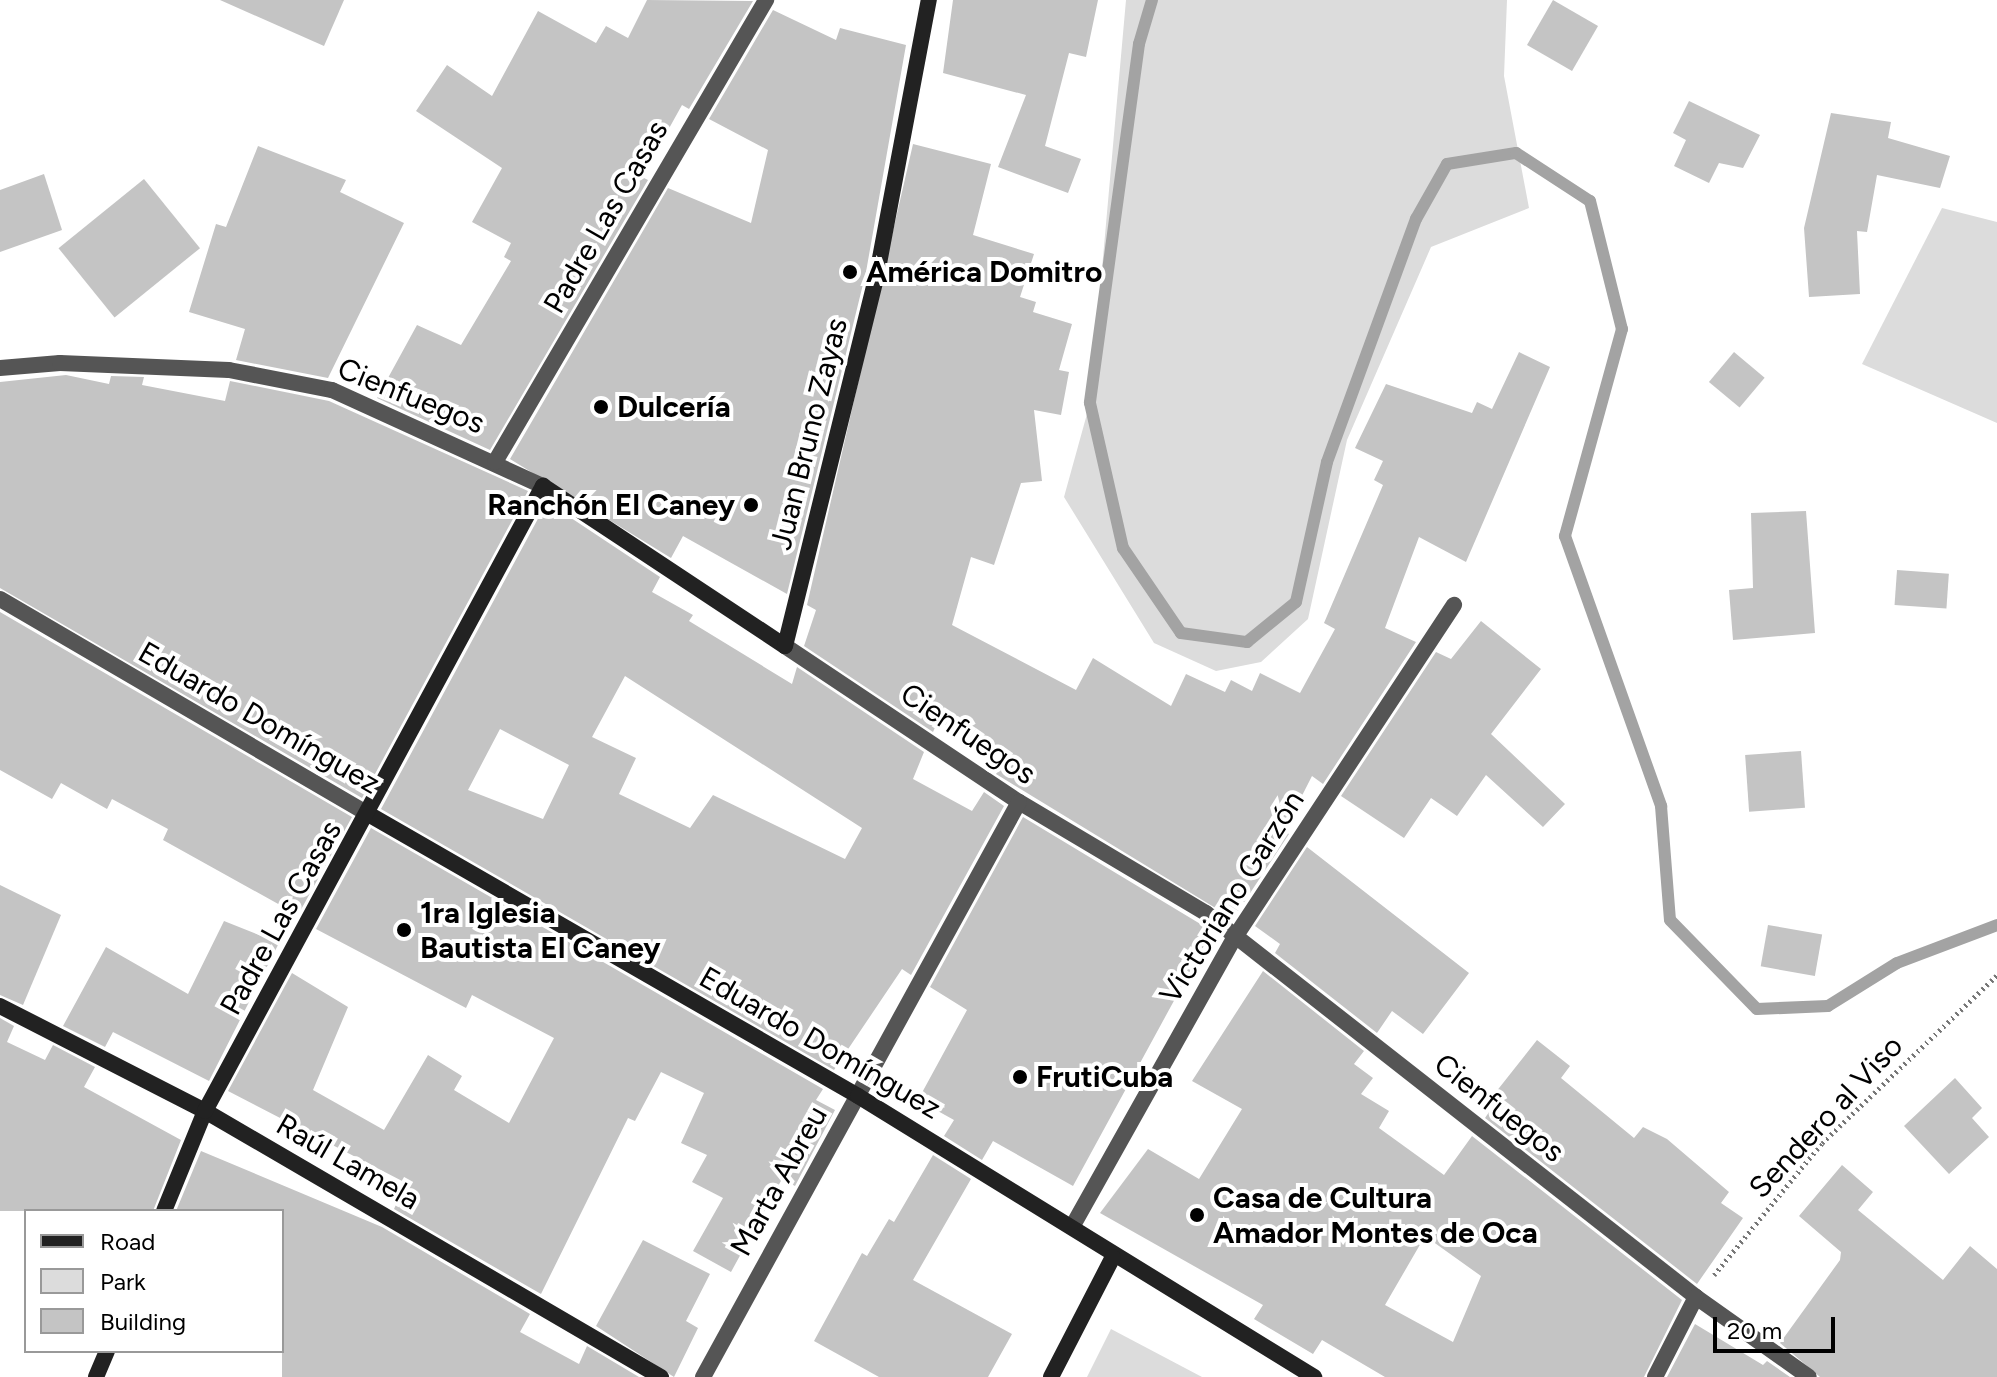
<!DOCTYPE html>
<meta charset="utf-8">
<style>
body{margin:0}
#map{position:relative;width:1997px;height:1377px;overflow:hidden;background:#fff;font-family:Figtree,sans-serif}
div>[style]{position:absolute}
.green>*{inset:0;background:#dcdcdc}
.stream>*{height:12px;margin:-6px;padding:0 6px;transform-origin:6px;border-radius:6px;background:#a3a3a3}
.building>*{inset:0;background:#c4c4c4;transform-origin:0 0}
.path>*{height:5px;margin-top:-2.5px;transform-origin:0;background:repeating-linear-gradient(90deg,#777 0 2px,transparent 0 6px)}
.street>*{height:16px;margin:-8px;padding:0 8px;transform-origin:8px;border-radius:8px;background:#555}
.secondary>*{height:16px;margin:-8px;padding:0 8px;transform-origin:8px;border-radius:8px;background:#222}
.dots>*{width:22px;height:22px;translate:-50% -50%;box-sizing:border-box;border:4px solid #fff;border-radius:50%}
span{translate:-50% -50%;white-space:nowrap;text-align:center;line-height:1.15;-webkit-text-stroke:8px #fff;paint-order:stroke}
.street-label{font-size:30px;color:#000}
.poi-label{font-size:30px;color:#000;font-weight:700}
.left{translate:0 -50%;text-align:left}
.right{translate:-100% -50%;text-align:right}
.legend{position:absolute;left:24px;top:1209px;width:260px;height:144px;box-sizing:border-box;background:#fff;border:2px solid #999;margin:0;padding:10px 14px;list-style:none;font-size:24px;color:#000}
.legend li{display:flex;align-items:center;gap:16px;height:40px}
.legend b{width:40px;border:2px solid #999}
.scale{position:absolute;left:1713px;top:1317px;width:122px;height:36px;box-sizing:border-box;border:4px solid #000;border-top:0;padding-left:10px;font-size:24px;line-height:28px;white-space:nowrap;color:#000;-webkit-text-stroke:6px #fff;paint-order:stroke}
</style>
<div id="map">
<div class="green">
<i style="clip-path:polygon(1126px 0,1507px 0,1504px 76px,1529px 208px,1431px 247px,1347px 440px,1308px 619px,1261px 662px,1216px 671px,1154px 643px,1064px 497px,1090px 403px)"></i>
<i style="clip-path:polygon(1942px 208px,1997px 222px,1997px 423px,1862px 364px)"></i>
<i style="clip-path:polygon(1111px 1329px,1202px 1377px,1087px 1377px)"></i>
</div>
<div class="stream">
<i style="left:1152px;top:0;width:46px;rotate:106.5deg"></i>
<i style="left:1139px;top:44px;width:362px;rotate:97.8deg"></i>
<i style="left:1090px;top:403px;width:149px;rotate:77.2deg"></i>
<i style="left:1123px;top:548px;width:103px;rotate:55.7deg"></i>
<i style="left:1181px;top:633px;width:67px;rotate:7.8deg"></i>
<i style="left:1247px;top:642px;width:63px;rotate:-39.2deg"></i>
<i style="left:1296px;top:602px;width:143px;rotate:-77.5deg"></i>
<i style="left:1327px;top:462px;width:259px;rotate:-69.9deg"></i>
<i style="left:1416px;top:219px;width:63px;rotate:-60.6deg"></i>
<i style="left:1447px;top:164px;width:70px;rotate:-9.1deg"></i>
<i style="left:1516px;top:153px;width:88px;rotate:33deg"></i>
<i style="left:1590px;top:201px;width:132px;rotate:76deg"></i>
<i style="left:1622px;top:329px;width:215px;rotate:105.4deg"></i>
<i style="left:1565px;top:536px;width:287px;rotate:70.4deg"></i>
<i style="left:1661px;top:806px;width:114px;rotate:85.5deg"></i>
<i style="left:1670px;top:920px;width:124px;rotate:45.7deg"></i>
<i style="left:1757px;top:1009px;width:71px;rotate:-2.4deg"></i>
<i style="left:1828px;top:1006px;width:81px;rotate:-31.9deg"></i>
<i style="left:1897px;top:963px;width:107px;rotate:-20.8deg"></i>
</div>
<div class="building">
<i style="clip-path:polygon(220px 0,344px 0,324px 46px)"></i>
<i style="clip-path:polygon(647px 0,753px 1px,689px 109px,682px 105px,642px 177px,648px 180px,490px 450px,377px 398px,417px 325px,461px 345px,511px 261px,504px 257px,511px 243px,472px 222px,502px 168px,416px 111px,447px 65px,492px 96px,538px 11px,596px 43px,606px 26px,628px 38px)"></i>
<i style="clip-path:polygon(953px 0,1098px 0,1086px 57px,1069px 53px,1045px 146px,1081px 159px,1068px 193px,998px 167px,1026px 95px,943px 73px)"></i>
<i style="left:1553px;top:0;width:52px;height:52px;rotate:30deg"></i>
<i style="clip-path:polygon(773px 10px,836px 40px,840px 28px,906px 45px,866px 272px,787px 594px,683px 536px,671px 558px,510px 459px,668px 188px,751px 223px,768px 150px,709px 119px)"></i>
<i style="clip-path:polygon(1689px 101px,1760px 135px,1743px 168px,1719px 163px,1709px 183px,1674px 166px,1686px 140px,1673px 133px)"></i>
<i style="clip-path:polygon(1831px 113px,1891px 122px,1888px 138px,1950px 156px,1940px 188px,1877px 175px,1867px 232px,1857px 231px,1860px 294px,1809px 297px,1804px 228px)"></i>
<i style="clip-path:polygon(913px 144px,991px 164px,973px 235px,1034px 254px,1020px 297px,1036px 302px,1033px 312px,1072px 324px,1059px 370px,1069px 372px,1061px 415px,1034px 410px,1042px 481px,1021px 483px,994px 565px,971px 557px,952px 625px,1076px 690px,1093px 658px,1171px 706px,1186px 674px,1225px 692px,1231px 680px,1252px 691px,1260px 673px,1300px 693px,1335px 629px,1324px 623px,1383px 485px,1374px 480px,1383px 461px,1355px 448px,1386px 384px,1472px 413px,1477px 402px,1492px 409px,1519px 352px,1550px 367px,1466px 562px,1419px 537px,1385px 628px,1416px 642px,1323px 784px,1312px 776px,1284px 831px,1289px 834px,1237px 913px,1226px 905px,1222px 912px,996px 774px,1007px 758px,938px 721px,933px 732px,804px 646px,816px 610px,807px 605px)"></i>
<i style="clip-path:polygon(258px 146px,346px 180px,340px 192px,404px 223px,328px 378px,236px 360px,245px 329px,189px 312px,216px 224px,226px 227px)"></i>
<i style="clip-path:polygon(44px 174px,62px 230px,0 252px,0 190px)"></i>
<i style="left:144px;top:179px;width:89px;height:110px;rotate:51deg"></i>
<i style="left:1734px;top:352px;width:40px;height:39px;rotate:40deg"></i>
<i style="clip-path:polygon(66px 375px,109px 384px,111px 376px,144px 377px,142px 385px,225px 401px,230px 381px,329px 401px,528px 491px,362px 798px,0 588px,0 382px)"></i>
<i style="clip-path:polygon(evenodd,547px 502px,660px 577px,652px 592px,693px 615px,689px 621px,792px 684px,797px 667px,924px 752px,913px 779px,972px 811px,984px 792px,1004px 806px,911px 975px,902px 969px,834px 1070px,381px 809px,547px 502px,625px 676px,862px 828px,845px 859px,713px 795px,690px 828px,619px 794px,636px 758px,592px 737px,625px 676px,547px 502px,500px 729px,569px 765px,543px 819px,468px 790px,500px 729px)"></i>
<i style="clip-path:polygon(1806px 511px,1815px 633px,1733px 640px,1729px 590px,1753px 588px,1751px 513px)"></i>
<i style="left:1897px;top:570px;width:52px;height:35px;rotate:4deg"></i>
<i style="clip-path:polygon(0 612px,352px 817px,298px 915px,163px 840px,168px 829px,112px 799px,107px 809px,61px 783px,52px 799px,0 770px)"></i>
<i style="clip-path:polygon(1481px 621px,1541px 669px,1491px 734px,1565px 804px,1543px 827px,1486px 775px,1457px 816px,1431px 798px,1404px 838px,1341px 796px,1436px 652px,1451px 659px)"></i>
<i style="left:1801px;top:751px;width:57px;height:56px;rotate:86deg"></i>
<i style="clip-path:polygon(1023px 817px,1212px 931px,1073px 1186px,993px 1141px,982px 1160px,944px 1136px,954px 1120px,918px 1100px,967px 1010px,930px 987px)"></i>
<i style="clip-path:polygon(371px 828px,823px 1089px,816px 1100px,835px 1110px,795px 1186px,782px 1179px,731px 1272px,693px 1251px,723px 1198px,692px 1182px,707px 1155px,681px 1143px,704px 1093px,661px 1072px,635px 1121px,628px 1118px,541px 1294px,394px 1209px,406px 1183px,228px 1091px,292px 973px,348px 1007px,313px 1090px,384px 1130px,428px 1055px,462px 1076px,454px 1090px,509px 1123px,554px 1038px,472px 995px,466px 1008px,316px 929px)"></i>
<i style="clip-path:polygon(1307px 847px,1469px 973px,1423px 1034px,1392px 1011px,1377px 1033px,1275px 953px,1280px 944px,1255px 926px)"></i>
<i style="clip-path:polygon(0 885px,61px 915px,23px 1005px,0 995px)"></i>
<i style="clip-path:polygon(224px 921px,279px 943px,209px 1081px,113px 1032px,105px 1047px,63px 1026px,106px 947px,188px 994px)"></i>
<i style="left:1768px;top:925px;width:55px;height:42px;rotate:10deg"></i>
<i style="clip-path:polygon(evenodd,1263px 971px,1364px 1051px,1354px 1064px,1373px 1078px,1361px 1094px,1389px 1111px,1379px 1128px,1444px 1175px,1472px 1136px,1682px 1300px,1644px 1377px,1385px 1377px,1322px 1340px,1313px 1354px,1254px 1319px,1263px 1305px,1100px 1213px,1148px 1149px,1199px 1179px,1242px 1109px,1192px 1081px,1263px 971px,1425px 1236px,1481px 1276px,1453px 1342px,1385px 1305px,1425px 1236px)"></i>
<i style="clip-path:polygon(0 1018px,14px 1026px,7px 1042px,45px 1060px,53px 1045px,95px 1067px,84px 1087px,181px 1140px,153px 1211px,0 1211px)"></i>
<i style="clip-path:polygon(1537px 1040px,1570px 1066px,1561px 1078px,1634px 1138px,1643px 1127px,1667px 1139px,1729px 1192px,1721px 1203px,1743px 1218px,1697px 1284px,1485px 1118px,1493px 1106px,1488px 1102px)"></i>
<i style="clip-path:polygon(1955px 1078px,1982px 1108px,1972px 1118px,1989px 1137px,1949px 1174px,1904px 1126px)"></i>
<i style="clip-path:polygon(201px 1151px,382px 1227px,530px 1314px,520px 1332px,579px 1364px,587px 1346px,639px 1377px,282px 1377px,282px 1211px,176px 1211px)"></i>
<i style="clip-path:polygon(933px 1155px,971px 1179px,913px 1280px,1012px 1334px,988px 1377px,879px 1377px,814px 1341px,862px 1253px,867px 1256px,889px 1219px,894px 1222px)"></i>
<i style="clip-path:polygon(1842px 1165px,1873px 1192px,1858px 1210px,1943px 1280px,1970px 1246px,1997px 1269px,1997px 1377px,1820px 1377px,1780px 1343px,1840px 1260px,1841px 1252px,1799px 1216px)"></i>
<i style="clip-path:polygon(643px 1240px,710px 1274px,686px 1321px,698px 1328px,674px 1377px,596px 1326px)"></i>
<i style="clip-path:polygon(1695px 1324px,1763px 1365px,1767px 1361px,1790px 1377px,1667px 1377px)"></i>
</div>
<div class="path">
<i style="left:1714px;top:1275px;width:171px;rotate:-50.7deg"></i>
<i style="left:1822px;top:1143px;width:243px;rotate:-43.8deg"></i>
</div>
<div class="street">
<i style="left:0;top:368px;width:60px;rotate:-4.8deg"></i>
<i style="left:60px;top:363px;width:169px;rotate:2.4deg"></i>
<i style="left:229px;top:370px;width:105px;rotate:11deg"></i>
<i style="left:332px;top:390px;width:232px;rotate:24.5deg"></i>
<i style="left:495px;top:462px;width:536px;rotate:-59.6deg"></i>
<i style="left:0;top:599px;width:428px;rotate:30.3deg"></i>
<i style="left:785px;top:646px;width:281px;rotate:33.7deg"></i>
<i style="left:1019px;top:802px;width:217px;rotate:30.7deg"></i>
<i style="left:1206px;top:913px;width:623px;rotate:38.08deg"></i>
<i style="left:1696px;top:1297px;width:138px;rotate:35.3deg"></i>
<i style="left:1072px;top:1227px;width:333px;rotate:-60.7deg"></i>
<i style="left:1235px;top:937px;width:398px;rotate:-56.6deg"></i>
<i style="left:703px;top:1377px;width:656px;rotate:-61.21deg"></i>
<i style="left:1655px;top:1377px;width:90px;rotate:-62.9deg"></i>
</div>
<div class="secondary">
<i style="left:370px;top:815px;width:563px;rotate:29.93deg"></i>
<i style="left:858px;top:1096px;width:536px;rotate:31.64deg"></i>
<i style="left:0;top:1006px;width:230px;rotate:27.1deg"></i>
<i style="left:205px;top:1111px;width:528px;rotate:30.26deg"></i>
<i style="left:164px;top:1211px;width:108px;rotate:-67.7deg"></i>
<i style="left:205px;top:1111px;width:711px;rotate:-61.6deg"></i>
<i style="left:543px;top:486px;width:290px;rotate:33.5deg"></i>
<i style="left:785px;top:646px;width:383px;rotate:-76.1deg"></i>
<i style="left:877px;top:274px;width:279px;rotate:-79.3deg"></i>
<i style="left:96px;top:1377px;width:28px;rotate:-67deg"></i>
<i style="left:1051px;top:1377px;width:135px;rotate:-62.7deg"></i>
</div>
<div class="dots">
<i style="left:850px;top:272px;background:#000"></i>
<i style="left:601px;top:407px;background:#000"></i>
<i style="left:751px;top:505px;background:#000"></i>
<i style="left:404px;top:930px;background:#000"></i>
<i style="left:1020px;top:1077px;background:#000"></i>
<i style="left:1197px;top:1215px;background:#000"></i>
</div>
<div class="street-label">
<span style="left:606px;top:217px;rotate:-60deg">Padre Las Casas</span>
<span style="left:411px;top:396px;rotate:22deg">Cienfuegos</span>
<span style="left:809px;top:434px;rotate:-76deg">Juan Bruno Zayas</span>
<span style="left:259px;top:718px;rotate:30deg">Eduardo Domínguez</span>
<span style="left:968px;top:734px;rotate:34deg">Cienfuegos</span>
<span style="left:1232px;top:897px;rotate:-58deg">Victoriano Garzón</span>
<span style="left:281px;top:918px;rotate:-61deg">Padre Las Casas</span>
<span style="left:820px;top:1043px;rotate:30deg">Eduardo Domínguez</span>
<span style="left:1499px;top:1108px;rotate:38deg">Cienfuegos</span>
<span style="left:1826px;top:1117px;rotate:-47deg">Sendero al Viso</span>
<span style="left:348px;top:1162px;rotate:30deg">Raúl Lamela</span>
<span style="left:779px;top:1181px;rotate:-61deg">Marta Abreu</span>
</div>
<div class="poi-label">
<span class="left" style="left:866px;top:272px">América Domitro</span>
<span class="left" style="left:617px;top:407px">Dulcería</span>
<span class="right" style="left:735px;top:505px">Ranchón El Caney</span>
<span class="left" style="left:420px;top:930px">1ra Iglesia<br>Bautista El Caney</span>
<span class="left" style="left:1036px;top:1077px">FrutiCuba</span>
<span class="left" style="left:1213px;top:1215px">Casa de Cultura<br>Amador Montes de Oca</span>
</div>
<ul class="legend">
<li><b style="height:10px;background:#222"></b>Road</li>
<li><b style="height:22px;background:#dcdcdc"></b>Park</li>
<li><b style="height:22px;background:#c4c4c4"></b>Building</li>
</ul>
<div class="scale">20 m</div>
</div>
